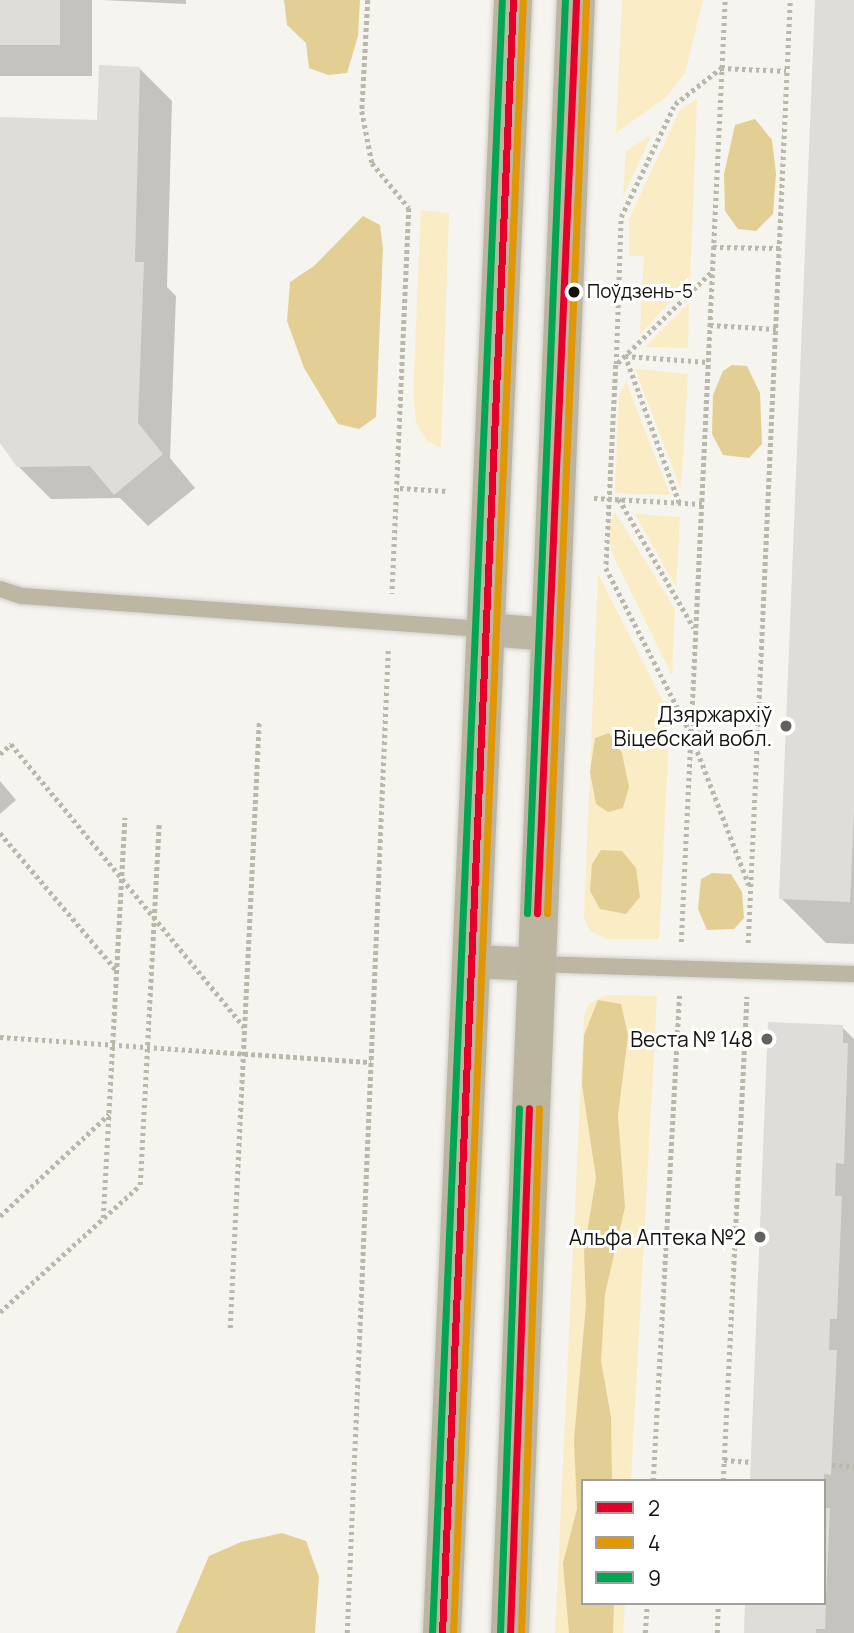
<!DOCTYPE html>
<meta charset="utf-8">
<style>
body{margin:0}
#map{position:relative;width:854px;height:1633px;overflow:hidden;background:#f6f4ee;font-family:Manrope,sans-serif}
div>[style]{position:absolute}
.green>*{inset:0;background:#faecc4}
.forest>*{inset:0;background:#e3cf94}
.shadow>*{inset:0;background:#0003;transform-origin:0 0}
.building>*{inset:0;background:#dfddd9;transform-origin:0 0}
.path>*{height:4.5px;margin-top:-2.25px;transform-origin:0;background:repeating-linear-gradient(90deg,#bab7ab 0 3.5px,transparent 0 7px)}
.roads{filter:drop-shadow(0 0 2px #d1cfcb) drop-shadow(0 0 2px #d1cfcb)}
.lane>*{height:16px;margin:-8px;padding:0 8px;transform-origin:8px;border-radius:8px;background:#bdb6a3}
.street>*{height:33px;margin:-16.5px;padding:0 16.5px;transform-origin:16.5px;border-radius:16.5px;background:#bdb6a3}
.primary>*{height:38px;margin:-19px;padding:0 19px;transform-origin:19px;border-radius:19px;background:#bcb6a1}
.bus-1>*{height:7px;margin:-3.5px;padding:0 3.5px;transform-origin:3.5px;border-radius:3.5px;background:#e4002b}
.bus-2>*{height:7px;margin:-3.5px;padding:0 3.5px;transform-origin:3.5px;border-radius:3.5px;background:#e09701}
.bus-3>*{height:7px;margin:-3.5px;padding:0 3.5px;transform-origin:3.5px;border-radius:3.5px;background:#00a651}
.dots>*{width:19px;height:19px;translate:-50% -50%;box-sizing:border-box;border:4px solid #fff;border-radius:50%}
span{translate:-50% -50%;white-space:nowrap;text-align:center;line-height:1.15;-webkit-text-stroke:6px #fff;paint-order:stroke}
.bus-label{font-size:19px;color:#14120e}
.left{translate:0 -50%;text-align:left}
.poi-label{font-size:21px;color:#14120e}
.right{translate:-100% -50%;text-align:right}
.legend{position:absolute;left:581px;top:1479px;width:245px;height:126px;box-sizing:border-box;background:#fff;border:2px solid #a1a09f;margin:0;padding:9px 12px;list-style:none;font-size:21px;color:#14120e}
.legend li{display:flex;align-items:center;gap:14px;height:35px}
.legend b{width:35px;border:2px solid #a1a09f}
</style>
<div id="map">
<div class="green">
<i style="clip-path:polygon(622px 0,703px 0,685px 73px,666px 97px,616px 133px)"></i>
<i style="clip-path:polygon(697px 99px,690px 281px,640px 334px,644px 256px,629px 256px,629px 219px,680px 110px)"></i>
<i style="clip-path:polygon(652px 134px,623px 197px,626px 151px)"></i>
<i style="clip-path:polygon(421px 210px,449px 213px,441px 448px,426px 440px,416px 422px,413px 394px)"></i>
<i style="clip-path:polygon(689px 303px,688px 348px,645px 347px)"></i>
<i style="clip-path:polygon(635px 369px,688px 374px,681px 489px)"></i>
<i style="clip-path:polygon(626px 382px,670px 495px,615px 493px,619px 395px)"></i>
<i style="clip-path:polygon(615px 512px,675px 609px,672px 676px,612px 553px,609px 527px)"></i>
<i style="clip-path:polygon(635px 514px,680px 517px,676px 587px)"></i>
<i style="clip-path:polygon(598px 574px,670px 715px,659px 939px,607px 939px,590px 931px,584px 918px)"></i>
<i style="clip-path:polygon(606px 995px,657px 996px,631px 1481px,583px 1481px,583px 1603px,625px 1603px,623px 1633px,555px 1633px,584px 1016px,589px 1004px)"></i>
</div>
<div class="forest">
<i style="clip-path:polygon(284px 0,360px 0,358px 36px,347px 73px,328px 75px,309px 68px,306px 43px,287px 25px)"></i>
<i style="clip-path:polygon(755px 119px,772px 140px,776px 174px,773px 214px,756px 231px,738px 229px,725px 211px,724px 174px,735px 125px)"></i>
<i style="clip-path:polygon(363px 216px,380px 225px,383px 248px,376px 417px,359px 429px,338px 424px,304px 368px,287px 321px,290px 282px,314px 266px)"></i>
<i style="clip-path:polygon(732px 365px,747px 366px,760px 393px,762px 444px,749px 458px,723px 455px,712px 434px,713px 395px,723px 371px)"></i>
<i style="clip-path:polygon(609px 733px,622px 753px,629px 787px,623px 808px,608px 812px,596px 804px,590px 772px,595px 738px)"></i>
<i style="clip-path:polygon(601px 850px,622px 851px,636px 868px,640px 897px,626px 914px,600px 909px,590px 891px,592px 864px)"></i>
<i style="clip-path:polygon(712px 873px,731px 874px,742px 892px,744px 918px,734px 929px,707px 930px,698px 909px,701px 879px)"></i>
<i style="clip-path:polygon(598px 1000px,621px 1004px,628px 1035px,618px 1116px,625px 1207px,605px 1294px,601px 1361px,611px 1417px,612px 1481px,583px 1481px,583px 1603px,614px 1603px,613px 1633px,569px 1633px,563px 1563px,577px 1509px,574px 1439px,586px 1305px,584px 1251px,596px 1178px,582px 1085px,584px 1035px)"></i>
<i style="clip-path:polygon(282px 1533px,306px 1541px,319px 1577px,315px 1633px,176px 1633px,209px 1556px,241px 1542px)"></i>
</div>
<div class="shadow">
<i style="left:0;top:0;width:92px;height:76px"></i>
<i style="clip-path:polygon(102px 0,186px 0,186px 4px)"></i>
<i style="clip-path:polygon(816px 0,854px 0,854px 944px,826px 943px,781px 898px)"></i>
<i style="clip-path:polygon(140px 69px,172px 101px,167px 287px,176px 296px,170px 458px,195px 488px,148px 526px,120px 498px,51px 499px,18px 466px,0 440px,0 119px,98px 122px)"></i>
<i style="clip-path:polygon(0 781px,16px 800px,0 814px)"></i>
<i style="clip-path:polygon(842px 1027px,854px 1039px,854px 1633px,746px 1633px,824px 1603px,824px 1481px,752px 1481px)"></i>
</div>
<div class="building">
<i style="left:0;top:0;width:60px;height:45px"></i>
<i style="clip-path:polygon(815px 0,854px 0,854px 810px,850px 902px,779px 899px)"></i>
<i style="clip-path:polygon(99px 65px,140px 67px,135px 262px,144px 262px,138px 423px,163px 454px,114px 495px,90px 466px,17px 467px,0 443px,0 117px,97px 120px)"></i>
<i style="clip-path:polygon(768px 1022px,843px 1025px,843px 1043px,848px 1043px,844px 1164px,836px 1163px,835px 1196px,842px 1196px,837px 1319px,830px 1319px,829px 1350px,837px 1350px,831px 1475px,824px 1474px,824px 1481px,750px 1481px)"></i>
<i style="clip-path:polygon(824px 1508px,830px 1508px,826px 1599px,824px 1599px)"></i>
<i style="clip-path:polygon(745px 1603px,826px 1603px,825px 1629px,816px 1629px,816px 1633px,744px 1633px)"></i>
</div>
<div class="path">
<i style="left:368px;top:0;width:111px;rotate:93.1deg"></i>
<i style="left:362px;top:111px;width:53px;rotate:79.1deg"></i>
<i style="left:372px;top:163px;width:58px;rotate:50.6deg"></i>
<i style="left:409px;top:208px;width:386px;rotate:92.5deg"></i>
<i style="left:713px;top:247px;width:67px;rotate:0.9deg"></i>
<i style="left:711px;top:273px;width:132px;rotate:135.9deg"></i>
<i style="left:616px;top:365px;width:203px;rotate:92.8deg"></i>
<i style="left:606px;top:568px;width:184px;rotate:62.9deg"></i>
<i style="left:690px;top:732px;width:164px;rotate:68.9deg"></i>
<i style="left:710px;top:325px;width:66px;rotate:3.5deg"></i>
<i style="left:616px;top:364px;width:147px;rotate:-88.1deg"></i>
<i style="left:621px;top:217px;width:125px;rotate:-64.5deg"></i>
<i style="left:675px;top:104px;width:58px;rotate:-38deg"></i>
<i style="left:721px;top:68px;width:65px;rotate:2.6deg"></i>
<i style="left:400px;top:488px;width:46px;rotate:3.7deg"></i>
<i style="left:594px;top:498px;width:108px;rotate:3.2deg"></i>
<i style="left:619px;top:499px;width:149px;rotate:59.8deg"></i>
<i style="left:679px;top:503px;width:157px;rotate:-110.2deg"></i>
<i style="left:625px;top:356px;width:83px;rotate:4.1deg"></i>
<i style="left:690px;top:732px;width:67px;rotate:3.4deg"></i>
<i style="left:0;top:754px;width:15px;rotate:-42deg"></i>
<i style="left:11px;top:744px;width:367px;rotate:50.5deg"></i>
<i style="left:0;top:833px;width:181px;rotate:49.7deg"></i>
<i style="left:681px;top:942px;width:943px;rotate:-87.33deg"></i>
<i style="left:748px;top:943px;width:944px;rotate:-87.45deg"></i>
<i style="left:0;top:1037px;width:372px;rotate:3.9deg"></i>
<i style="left:0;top:1216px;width:149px;rotate:-43.1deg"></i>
<i style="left:103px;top:1218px;width:401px;rotate:-86.9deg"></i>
<i style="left:0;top:1312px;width:189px;rotate:-42.2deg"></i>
<i style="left:140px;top:1185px;width:363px;rotate:-87deg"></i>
<i style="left:230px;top:1328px;width:607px;rotate:-87.26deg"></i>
<i style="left:724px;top:1460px;width:27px;rotate:4deg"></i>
<i style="left:832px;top:1465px;width:22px;rotate:3deg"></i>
<i style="left:653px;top:1481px;width:486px;rotate:-86.9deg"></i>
<i style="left:723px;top:1481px;width:485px;rotate:-87.2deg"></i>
<i style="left:347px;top:1633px;width:983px;rotate:-87.61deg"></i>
<i style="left:645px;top:1633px;width:30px;rotate:-86deg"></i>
<i style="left:717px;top:1633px;width:30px;rotate:-88deg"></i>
</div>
<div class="roads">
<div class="lane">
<i style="left:0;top:589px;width:23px;rotate:18deg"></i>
<i style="left:22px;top:596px;width:464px;rotate:4.1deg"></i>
<i style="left:535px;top:964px;width:319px;rotate:1.8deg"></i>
</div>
<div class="street">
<i style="left:485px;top:629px;width:65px;rotate:4.4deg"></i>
<i style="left:473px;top:961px;width:62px;rotate:2.8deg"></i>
</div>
<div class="primary">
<i style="left:442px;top:1633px;width:1635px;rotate:-87.51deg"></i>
<i style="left:510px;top:1633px;width:1634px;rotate:-87.69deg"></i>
</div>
</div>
<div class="bus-1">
<i style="left:537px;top:913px;width:914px;rotate:-87.55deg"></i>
<i style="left:442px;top:1633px;width:1635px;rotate:-87.51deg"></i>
<i style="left:510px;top:1633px;width:525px;rotate:-87.93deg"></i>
</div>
<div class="bus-2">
<i style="left:547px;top:913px;width:914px;rotate:-87.55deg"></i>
<i style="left:453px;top:1633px;width:1634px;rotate:-87.55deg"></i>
<i style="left:521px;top:1633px;width:525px;rotate:-88.04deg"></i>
</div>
<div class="bus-3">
<i style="left:527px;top:913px;width:914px;rotate:-87.62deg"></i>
<i style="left:432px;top:1633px;width:1634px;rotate:-87.55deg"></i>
<i style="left:500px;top:1633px;width:525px;rotate:-87.93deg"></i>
</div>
<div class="dots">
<i style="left:574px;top:292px;background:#14120e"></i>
<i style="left:786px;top:726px;background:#63615c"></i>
<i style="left:767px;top:1039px;background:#63615c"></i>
<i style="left:760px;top:1237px;background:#63615c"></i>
</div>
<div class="bus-label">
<span class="left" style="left:587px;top:292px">Поўдзень-5</span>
</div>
<div class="poi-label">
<span class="right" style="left:772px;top:726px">Дзяржархіў<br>Віцебскай вобл.</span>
<span class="right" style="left:753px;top:1039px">Веста № 148</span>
<span class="right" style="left:746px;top:1237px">Альфа Аптека №2</span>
</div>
<ul class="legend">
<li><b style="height:9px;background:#e4002b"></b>2</li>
<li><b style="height:9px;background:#e09701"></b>4</li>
<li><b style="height:9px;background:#00a651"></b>9</li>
</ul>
</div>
